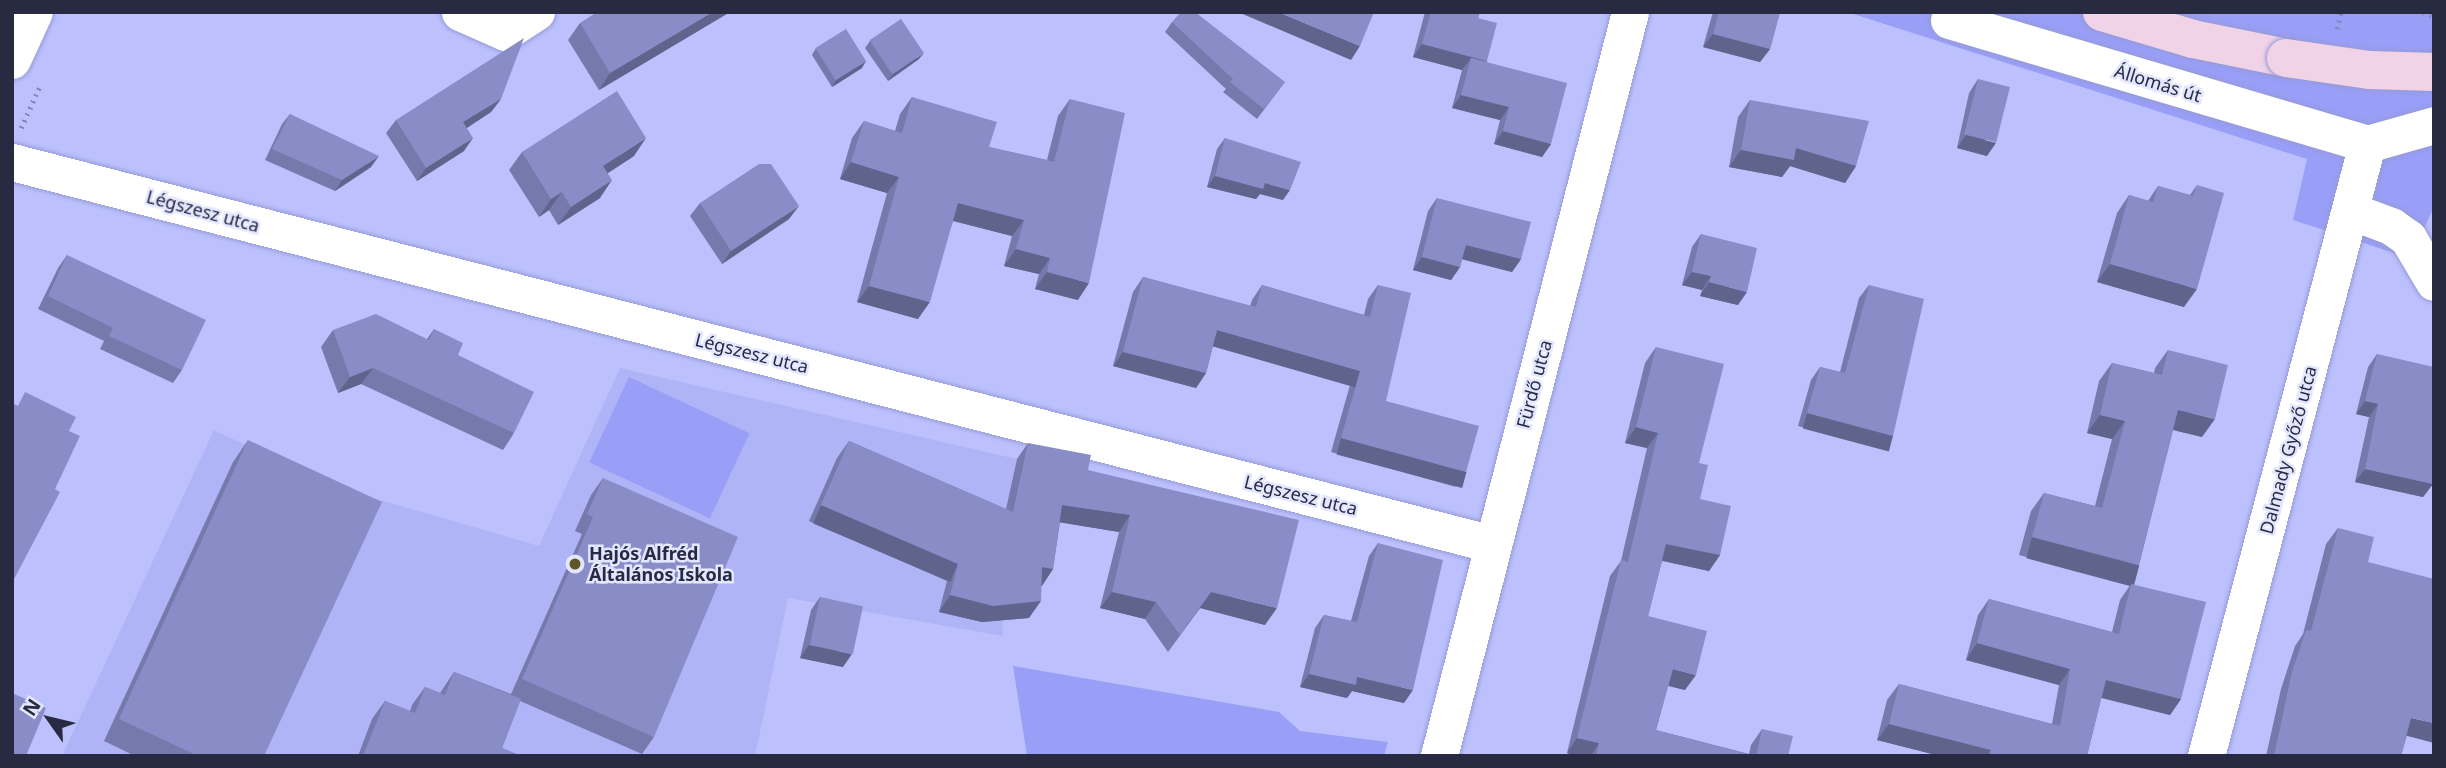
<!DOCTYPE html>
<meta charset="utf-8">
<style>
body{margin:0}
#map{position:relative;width:2446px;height:768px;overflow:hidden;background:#bcc1fe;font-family:"Noto Sans",sans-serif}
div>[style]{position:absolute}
.built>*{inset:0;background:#aeb4f6}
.green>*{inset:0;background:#999ef7;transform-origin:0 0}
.path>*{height:4.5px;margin-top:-2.25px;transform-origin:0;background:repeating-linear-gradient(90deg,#8488b7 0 2px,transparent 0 7px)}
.roads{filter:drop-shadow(0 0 2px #969bd5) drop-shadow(0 0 2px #969bd5)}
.minor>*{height:37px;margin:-18.5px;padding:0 18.5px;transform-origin:18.5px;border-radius:18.5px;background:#fff}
.tertiary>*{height:38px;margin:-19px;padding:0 19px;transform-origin:19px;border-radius:19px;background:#fff}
.secondary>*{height:38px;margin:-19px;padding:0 19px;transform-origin:19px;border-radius:19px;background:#f1d3e8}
.bridges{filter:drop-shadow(0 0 2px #969bd5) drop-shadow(0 0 2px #969bd5)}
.secondary-bridge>*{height:38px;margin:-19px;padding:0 19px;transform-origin:19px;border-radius:19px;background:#f1d3e8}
.wall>*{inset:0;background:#7679ab}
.shaded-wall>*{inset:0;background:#60638b;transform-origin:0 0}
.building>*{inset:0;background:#898dc7;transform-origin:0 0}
.dots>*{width:19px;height:19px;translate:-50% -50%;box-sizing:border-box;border:4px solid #e3e6ff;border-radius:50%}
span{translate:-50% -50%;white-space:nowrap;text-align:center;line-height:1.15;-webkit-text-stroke:5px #e3e6ff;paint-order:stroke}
.street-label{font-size:18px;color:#282a42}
.poi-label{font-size:18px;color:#282a42;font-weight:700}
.left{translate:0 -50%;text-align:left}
.frame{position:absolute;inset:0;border:14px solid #282a42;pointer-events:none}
.north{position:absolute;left:14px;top:684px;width:70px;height:70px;-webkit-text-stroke:5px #e3e6ff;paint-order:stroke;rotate:304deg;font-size:19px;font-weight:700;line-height:28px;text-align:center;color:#282a42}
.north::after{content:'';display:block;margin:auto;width:24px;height:32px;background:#282a42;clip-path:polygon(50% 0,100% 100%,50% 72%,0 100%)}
</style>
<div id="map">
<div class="built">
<i style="clip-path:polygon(620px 368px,1017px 459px,998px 548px,1003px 636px,788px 598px,755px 756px,62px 756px,214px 430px,332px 486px,539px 546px)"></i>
</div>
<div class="green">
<i style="clip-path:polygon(1847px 12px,2434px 12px,2434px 207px,2423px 231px,2434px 266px,2293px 220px,2307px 159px)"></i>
<i style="left:629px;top:377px;width:133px;height:94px;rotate:25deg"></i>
<i style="clip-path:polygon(1013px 666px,1279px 712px,1300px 731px,1388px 742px,1384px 756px,1027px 756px)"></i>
</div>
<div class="path">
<i style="left:2423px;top:12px;width:12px;rotate:20deg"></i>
<i style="left:2337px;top:29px;width:17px;rotate:-77deg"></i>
<i style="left:21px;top:128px;width:44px;rotate:-65.8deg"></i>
</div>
<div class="roads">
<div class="minor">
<i style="left:460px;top:12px;width:49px;rotate:24deg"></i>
<i style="left:505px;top:32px;width:37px;rotate:-33deg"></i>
<i style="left:1949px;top:20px;width:436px;rotate:16.5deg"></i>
<i style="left:2367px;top:144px;width:70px;rotate:-15.8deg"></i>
<i style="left:12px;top:162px;width:1529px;rotate:14.47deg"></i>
<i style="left:2351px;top:211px;width:43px;rotate:20.6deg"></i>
<i style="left:2391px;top:226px;width:21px;rotate:35deg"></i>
<i style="left:2408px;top:238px;width:51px;rotate:59.4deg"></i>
<i style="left:1439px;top:756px;width:768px;rotate:-75.6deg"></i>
<i style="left:2206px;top:756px;width:633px;rotate:-75.26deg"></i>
</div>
<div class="tertiary">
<i style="left:12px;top:60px;width:53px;rotate:-65.4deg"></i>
</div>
<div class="secondary">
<i style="left:2102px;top:12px;width:95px;rotate:16.5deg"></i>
<i style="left:2193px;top:39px;width:95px;rotate:11.5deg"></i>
</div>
</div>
<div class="bridges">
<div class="secondary-bridge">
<i style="left:2286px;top:58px;width:84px;rotate:8.2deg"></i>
<i style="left:2369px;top:70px;width:65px;rotate:1.8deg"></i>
</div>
</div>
<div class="wall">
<i style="clip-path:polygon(730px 12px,599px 90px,568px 40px,580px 23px)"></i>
<i style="clip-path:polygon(1425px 12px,1480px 12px,1478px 18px,1487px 62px,1551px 144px,1542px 157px,1494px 144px,1500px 120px,1452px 108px,1462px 70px,1413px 57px)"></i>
<i style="clip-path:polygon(1713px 12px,1780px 12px,1770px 49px,1760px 62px,1703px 47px)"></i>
<i style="clip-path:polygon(1172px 22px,1285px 82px,1257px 119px,1223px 92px,1226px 89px,1165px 32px)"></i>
<i style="clip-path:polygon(870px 41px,919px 59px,888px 81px,865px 48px)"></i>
<i style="clip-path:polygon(816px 48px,862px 68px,832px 87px,812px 55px)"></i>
<i style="clip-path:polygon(1978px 79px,1987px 156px,1957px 148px,1969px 93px)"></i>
<i style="clip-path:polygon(912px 97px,989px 147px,1047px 160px,1058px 116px,1070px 99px,1078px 300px,1035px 289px,1039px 274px,1004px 266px,1012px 236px,953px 221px,918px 319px,857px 302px,887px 193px,840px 179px,852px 138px,864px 121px,895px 131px,900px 114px)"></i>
<i style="clip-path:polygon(501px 99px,491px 112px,467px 128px,464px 151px,417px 181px,386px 133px,396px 120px)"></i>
<i style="clip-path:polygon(1750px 100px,1856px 166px,1845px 183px,1790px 166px,1782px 177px,1729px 167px,1738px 117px)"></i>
<i style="clip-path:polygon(290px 114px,371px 167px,335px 191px,265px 160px,282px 124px)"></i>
<i style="clip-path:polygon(1225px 138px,1283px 200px,1260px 194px,1256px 199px,1207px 187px,1217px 149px)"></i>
<i style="clip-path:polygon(522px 152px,634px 156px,608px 173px,600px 198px,558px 225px,549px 210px,539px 217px,509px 170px)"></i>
<i style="clip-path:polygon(2197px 185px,2184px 307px,2097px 282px,2117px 213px,2129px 195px,2148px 201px,2158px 186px,2190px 195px)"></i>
<i style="clip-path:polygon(1437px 198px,1521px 259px,1512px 272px,1462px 259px,1460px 267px,1451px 280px,1413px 270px,1428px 211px)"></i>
<i style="clip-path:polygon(700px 203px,789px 219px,722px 264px,690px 216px)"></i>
<i style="clip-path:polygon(1701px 234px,1738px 305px,1700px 296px,1702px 290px,1682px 285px,1692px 247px)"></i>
<i style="clip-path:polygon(67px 255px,182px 370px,173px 383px,100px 349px,104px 341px,38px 309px,58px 268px)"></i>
<i style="clip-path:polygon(1143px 277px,1250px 306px,1252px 300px,1262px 285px,1364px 315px,1368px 299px,1378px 285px,1386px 401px,1456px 487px,1331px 452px,1350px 385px,1213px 346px,1206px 373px,1196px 388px,1113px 366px,1133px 292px)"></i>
<i style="clip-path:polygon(1869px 285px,1893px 436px,1884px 449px,1798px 426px,1811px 380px,1820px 367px,1840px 372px,1859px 298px)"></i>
<i style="clip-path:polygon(434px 329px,458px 355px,514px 433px,503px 450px,361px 384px,338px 393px,321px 347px,333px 330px,427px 339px)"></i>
<i style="clip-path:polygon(1656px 347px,1699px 463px,1700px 499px,1720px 555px,1709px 571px,1662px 561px,1648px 616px,1685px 690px,1668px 686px,1656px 730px,1749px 754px,1751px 745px,1762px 729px,1788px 756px,1577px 756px,1567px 753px,1610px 576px,1621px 561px,1647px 448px,1625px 443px,1645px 363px)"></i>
<i style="clip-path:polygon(2168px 350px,2202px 437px,2173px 430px,2139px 565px,2126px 583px,2019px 555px,2031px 511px,2044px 493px,2095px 506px,2112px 439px,2087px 433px,2099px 381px,2112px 363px,2154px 373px,2155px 368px)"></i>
<i style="clip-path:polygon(2377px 354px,2433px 484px,2423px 497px,2355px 482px,2369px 417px,2356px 414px,2368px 367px)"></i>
<i style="clip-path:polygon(248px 440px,264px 756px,135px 756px,104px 741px,233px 462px)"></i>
<i style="clip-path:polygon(849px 441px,1006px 509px,1017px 459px,1028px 443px,1088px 470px,1265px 625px,1200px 608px,1168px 652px,1145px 619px,1100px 608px,1119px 532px,1060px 522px,1053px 569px,1041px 586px,1029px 618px,982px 622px,939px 612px,947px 581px,809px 521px,837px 458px)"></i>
<i style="clip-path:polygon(603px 478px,654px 737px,642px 754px,520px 701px,502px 748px,521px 756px,358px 756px,372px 719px,385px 701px,410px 711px,412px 705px,425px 687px,440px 693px,454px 672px,511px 694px,582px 534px,575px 531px,591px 495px)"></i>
<i style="clip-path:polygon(2338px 528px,2368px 562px,2407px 735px,2401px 756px,2266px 756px,2281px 689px,2295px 646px,2303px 634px,2326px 544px)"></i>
<i style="clip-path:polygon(1378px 543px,1404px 703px,1352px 691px,1347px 698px,1300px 687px,1315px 628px,1324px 615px,1351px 621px,1369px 556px)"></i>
<i style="clip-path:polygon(2131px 584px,2181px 699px,2170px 715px,2101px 698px,2087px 756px,1940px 756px,1877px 740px,1887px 700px,1899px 684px,2052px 724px,2059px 685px,1966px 660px,1978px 615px,1989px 599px,2112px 632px,2120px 600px)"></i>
<i style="clip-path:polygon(820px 597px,843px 667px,800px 658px,811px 610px)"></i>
</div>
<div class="shaded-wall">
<i style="clip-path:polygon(713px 12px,730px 12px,599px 90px,610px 73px)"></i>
<i style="clip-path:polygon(1238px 12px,1278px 12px,1360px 46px,1351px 60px)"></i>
<i style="clip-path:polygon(1713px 34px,1770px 49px,1760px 62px,1703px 47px)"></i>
<i style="clip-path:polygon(1422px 44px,1487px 61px,1471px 58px,1462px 70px,1413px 57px)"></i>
<i style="clip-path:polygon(924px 53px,919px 59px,888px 81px,893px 74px)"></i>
<i style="clip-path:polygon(866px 61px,862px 68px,832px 87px,836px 80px)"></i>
<i style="clip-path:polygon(1461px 95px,1509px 107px,1500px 120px,1452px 108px)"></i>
<i style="clip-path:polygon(501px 99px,491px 112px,454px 136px,463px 122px)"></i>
<i style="clip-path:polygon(1503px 131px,1551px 144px,1542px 157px,1494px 144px)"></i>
<i style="clip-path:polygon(1966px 135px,1996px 143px,1987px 156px,1957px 148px)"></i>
<i style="clip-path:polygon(473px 138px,464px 151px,417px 181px,426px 168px)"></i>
<i style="clip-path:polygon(646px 138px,634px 156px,591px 184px,603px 166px)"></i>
<i style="clip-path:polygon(1796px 148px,1856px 166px,1845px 183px,1790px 166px,1782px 177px,1729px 167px,1741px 150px)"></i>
<i style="clip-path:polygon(379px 156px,371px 167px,335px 191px,342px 180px)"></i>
<i style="clip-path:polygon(851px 162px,899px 177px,887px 193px,840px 179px)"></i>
<i style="clip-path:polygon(1215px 176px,1265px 183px,1290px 190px,1283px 200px,1260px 194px,1256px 199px,1207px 187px)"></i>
<i style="clip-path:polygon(612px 180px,600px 198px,558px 225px,571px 207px)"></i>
<i style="clip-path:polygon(562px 192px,549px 210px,539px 217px,551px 199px)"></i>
<i style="clip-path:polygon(958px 203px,1024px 220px,1012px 236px,946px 219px)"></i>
<i style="clip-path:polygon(799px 206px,789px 219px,722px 264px,731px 251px)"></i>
<i style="clip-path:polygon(1466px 245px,1521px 259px,1512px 272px,1457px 258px)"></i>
<i style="clip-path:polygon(1016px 249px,1050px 258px,1039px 274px,1004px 266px)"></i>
<i style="clip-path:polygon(1422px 257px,1460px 267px,1451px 280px,1413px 270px)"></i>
<i style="clip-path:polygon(2110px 264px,2197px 289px,2184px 307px,2097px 282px)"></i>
<i style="clip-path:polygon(1047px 272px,1089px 283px,1078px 300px,1035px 289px)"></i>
<i style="clip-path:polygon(1692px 272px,1711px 276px,1702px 290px,1682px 285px)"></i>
<i style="clip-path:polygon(1709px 282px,1747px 292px,1738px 305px,1700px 296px)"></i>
<i style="clip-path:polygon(869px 286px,930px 302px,918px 319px,857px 302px)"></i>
<i style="left:1217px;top:330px;width:149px;height:17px;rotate:16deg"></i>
<i style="clip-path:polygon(1123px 352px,1206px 373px,1196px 388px,1113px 366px)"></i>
<i style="clip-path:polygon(373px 368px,361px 384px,338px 393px,350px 377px)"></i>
<i style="clip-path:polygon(2365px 401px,2378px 404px,2369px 417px,2356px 414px)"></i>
<i style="clip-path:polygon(2178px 410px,2215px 419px,2202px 437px,2165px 428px)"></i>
<i style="left:1807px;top:413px;width:89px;height:16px;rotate:15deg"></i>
<i style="clip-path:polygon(2100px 415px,2125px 421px,2112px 439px,2087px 433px)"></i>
<i style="clip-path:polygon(1636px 427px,1658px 433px,1647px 448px,1625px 443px)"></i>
<i style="left:1341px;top:438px;width:130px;height:17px;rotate:15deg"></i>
<i style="clip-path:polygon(2365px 469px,2433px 484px,2423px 497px,2355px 482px)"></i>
<i style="left:821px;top:505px;width:149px;height:20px;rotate:23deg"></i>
<i style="clip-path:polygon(1062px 505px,1130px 515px,1119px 532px,1051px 521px)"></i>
<i style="left:2032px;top:537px;width:111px;height:22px;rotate:15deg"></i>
<i style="clip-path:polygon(1666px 544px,1720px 555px,1709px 571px,1655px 559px)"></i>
<i style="clip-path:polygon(1042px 567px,1053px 569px,1042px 586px,1030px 584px)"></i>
<i style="clip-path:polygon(1112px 592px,1156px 602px,1145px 619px,1100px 608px)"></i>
<i style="clip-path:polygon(1211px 592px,1277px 608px,1265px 625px,1200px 608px,1168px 652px)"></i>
<i style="clip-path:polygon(950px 595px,1041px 601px,1029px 618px,982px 622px,939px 612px)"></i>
<i style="clip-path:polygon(1977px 643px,2070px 669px,2059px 685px,1966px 660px)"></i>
<i style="clip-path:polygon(809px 645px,852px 654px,843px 667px,800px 658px)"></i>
<i style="clip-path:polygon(1673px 669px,1696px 675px,1685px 690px,1662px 684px)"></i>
<i style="clip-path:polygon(1309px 674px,1357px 677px,1413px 690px,1404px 703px,1352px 691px,1347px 698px,1300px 687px)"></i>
<i style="clip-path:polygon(2106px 680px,2181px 699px,2170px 715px,2095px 696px)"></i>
<i style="clip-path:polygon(2411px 718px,2434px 723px,2434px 743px,2400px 734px)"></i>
<i style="clip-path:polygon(1889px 724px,1991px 750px,1987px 756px,1940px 756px,1877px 740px)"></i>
<i style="clip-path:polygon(1577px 738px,1599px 743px,1591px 756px,1577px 756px,1567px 753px)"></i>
</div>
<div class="building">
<i style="clip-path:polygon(597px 12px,713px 12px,610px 73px,580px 23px)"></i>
<i style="clip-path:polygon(1181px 12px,1195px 12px,1285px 82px,1264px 109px,1230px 82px,1233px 79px,1172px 22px)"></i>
<i style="clip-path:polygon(1278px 12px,1374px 12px,1360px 46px)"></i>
<i style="clip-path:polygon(1431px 12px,1480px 12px,1478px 18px,1497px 23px,1487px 61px,1422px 44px)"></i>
<i style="clip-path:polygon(1719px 12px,1780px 12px,1770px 49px,1713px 34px)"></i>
<i style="left:901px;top:19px;width:41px;height:38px;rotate:56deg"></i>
<i style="left:846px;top:29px;width:38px;height:36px;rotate:58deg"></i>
<i style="clip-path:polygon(524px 38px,501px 99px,463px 122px,473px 138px,426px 168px,396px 120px)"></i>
<i style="clip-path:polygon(1471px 58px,1567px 83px,1551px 144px,1503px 131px,1509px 107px,1461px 95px)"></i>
<i style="left:1978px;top:79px;width:33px;height:57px;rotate:14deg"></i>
<i style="clip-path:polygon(617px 91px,646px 138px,603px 166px,612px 180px,571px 207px,562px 192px,551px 199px,522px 152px)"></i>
<i style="clip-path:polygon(912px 97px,997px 122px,989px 147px,1054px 162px,1070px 99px,1125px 113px,1089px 283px,1047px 272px,1050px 258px,1016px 249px,1024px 220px,958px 203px,930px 302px,869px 286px,899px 177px,851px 162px,864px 121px,902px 133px)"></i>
<i style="clip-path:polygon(1750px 100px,1869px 121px,1856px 166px,1796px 148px,1794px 160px,1741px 150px)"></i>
<i style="clip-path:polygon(290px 114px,379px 156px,342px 180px,272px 149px)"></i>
<i style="clip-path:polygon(1225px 138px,1301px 162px,1290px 190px,1265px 183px,1263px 189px,1215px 176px)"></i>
<i style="clip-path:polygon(759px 164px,771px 164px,799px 206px,731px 251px,700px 203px)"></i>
<i style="clip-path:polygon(2197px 185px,2224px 193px,2197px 289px,2110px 264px,2129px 195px,2153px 202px,2158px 186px,2193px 196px)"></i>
<i style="clip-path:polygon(1437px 198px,1531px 222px,1521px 259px,1466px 245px,1460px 267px,1422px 257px)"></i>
<i style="clip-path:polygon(1701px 234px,1757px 248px,1747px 292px,1709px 282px,1711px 276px,1692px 272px)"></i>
<i style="clip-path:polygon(67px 255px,206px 320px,182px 370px,109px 336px,113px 328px,48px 296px)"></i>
<i style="clip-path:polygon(1143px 277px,1256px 307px,1262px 285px,1370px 317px,1378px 285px,1411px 293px,1386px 401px,1479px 426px,1466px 472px,1341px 438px,1360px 371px,1217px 330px,1206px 373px,1123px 352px)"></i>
<i style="clip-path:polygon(1869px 285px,1924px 299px,1893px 436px,1807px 413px,1820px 367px,1845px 373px)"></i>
<i style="clip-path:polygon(376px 314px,429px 340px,434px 329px,463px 343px,458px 355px,534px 392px,514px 433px,373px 368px,350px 377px,333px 330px)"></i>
<i style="clip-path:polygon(1656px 347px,1724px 364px,1699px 463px,1708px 465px,1700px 499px,1731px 506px,1720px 555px,1666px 544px,1648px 616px,1707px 631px,1696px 675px,1673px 669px,1656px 730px,1754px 756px,1596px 756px,1599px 743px,1577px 738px,1621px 560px,1628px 562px,1658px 433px,1636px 427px)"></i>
<i style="clip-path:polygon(2168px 350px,2228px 365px,2215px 419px,2178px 410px,2139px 565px,2032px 537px,2044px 493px,2102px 508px,2125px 421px,2100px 415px,2112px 363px,2162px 375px)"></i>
<i style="clip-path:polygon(2377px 354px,2434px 367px,2434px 478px,2433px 484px,2365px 469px,2378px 404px,2365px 401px)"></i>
<i style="clip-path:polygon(25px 392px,76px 417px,69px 431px,80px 436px,55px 489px,60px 492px,12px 583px,12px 403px,18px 406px)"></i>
<i style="clip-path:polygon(248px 440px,382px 502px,264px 756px,198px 756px,119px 719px)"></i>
<i style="clip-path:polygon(849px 441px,1013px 512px,1028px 443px,1091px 455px,1088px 470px,1299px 520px,1277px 608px,1211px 592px,1180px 635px,1156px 602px,1112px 592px,1130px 515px,1062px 505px,1053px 569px,1042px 567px,1041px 601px,993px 606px,950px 595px,958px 564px,821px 505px)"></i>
<i style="clip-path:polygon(603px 478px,738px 537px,654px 737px,522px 679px,593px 517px,587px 514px)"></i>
<i style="clip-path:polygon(2338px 528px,2374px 537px,2368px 562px,2434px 579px,2434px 723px,2411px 718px,2401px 756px,2274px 756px,2292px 672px,2306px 630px,2311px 631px)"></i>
<i style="clip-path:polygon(1378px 543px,1443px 560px,1413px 690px,1357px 677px,1356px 685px,1309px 674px,1324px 615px,1357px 622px)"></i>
<i style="clip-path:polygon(2131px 584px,2206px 602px,2181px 699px,2106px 680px,2087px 756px,1990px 756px,1991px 750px,1889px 724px,1899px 684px,2060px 726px,2070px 669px,1977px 643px,1989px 599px,2119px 634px)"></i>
<i style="left:820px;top:597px;width:44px;height:49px;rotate:12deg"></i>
<i style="clip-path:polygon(454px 672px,521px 699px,502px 748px,521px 756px,363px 756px,385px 701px,415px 713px,425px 687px,445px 695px)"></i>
<i style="clip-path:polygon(12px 693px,46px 708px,26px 756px,12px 756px)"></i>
<i style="clip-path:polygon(1762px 729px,1793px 736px,1788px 756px,1756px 756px)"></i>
</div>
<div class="dots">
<i style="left:575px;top:564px;background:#605824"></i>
</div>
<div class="street-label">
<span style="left:2158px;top:83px;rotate:17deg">Állomás út</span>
<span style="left:203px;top:211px;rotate:15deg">Légszesz utca</span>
<span style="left:752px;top:353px;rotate:14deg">Légszesz utca</span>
<span style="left:1534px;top:384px;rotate:-75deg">Fürdő utca</span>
<span style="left:2288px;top:450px;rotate:-75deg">Dalmady Győző utca</span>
<span style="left:1301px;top:495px;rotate:14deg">Légszesz utca</span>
</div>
<div class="poi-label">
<span class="left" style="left:589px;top:564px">Hajós Alfréd<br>Általános Iskola</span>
</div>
<div class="frame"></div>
<div class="north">N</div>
</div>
